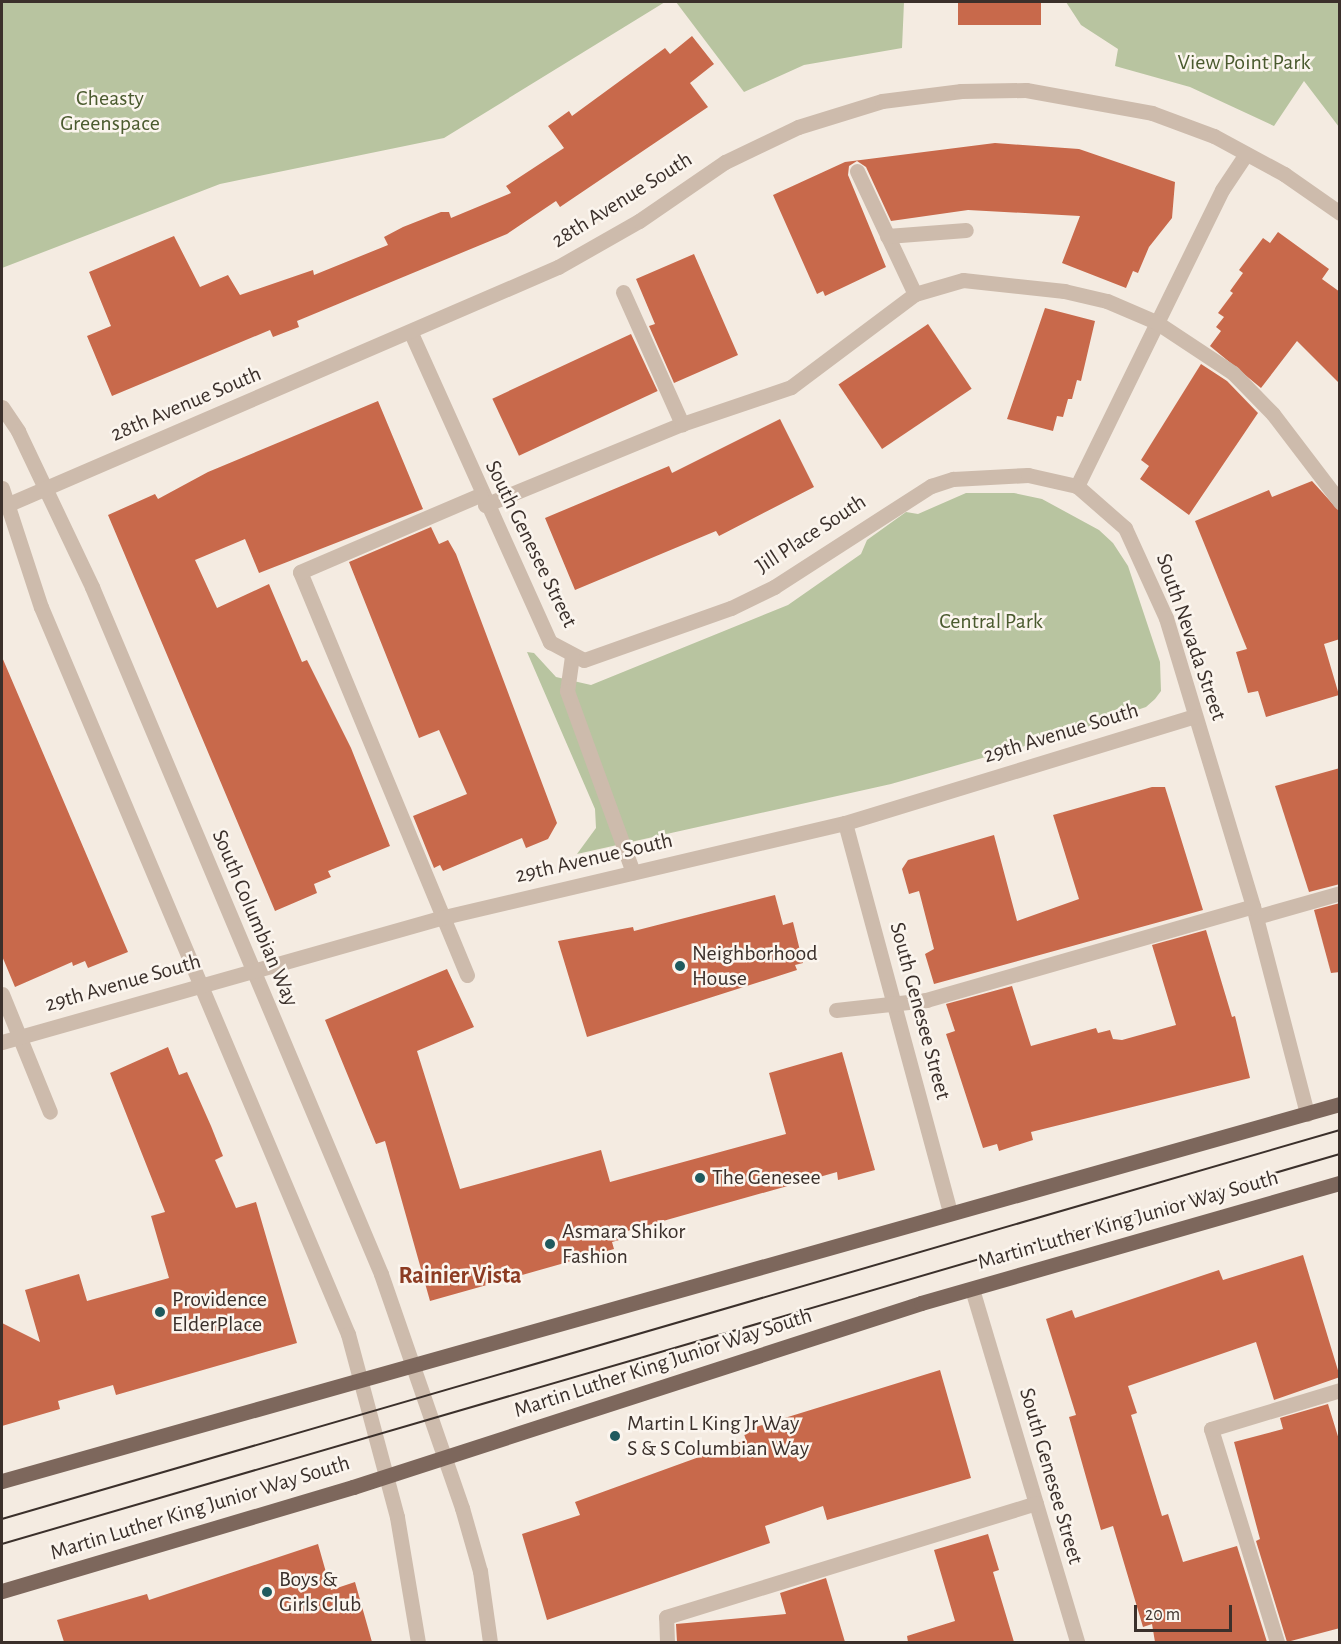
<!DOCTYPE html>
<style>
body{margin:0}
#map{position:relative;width:1341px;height:1644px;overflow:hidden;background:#f4ebe1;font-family:"Alegreya Sans",sans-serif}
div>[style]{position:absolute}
.green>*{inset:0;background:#b8c4a0}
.building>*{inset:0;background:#c8694b;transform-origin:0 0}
.minor>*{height:15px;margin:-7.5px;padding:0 7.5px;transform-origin:7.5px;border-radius:7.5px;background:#cdbbac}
.major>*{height:15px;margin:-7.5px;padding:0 7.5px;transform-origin:7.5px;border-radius:7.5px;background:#7d675c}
.tram>*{height:1.5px;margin:-0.75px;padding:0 0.75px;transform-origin:0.75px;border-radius:0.75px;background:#3b302b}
.dots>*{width:16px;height:16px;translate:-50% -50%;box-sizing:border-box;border:3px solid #fbf5ee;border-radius:50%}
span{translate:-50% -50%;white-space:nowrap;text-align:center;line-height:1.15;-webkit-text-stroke:5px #fbf5ee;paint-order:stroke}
.park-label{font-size:22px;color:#4a5a2e}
.street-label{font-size:22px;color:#3b302b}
.poi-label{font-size:22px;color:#3b302b}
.left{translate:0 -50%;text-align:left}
.neighbourhood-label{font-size:24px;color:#8c3b22;font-weight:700}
.frame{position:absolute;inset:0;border:3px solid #3b302b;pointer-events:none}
.scale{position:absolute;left:1134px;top:1605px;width:98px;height:27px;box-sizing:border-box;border:3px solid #3b302b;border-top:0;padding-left:8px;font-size:18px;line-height:21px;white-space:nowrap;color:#3b302b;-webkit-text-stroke:4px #fbf5ee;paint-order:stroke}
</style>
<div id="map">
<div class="green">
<i style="clip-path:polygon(2px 2px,665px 2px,444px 138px,220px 184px,2px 268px)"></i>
<i style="clip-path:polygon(676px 2px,904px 2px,902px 48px,804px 65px,744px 92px)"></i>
<i style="clip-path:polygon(1066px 2px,1339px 2px,1339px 127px,1304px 81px,1274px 126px,1190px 87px,1115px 66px,1118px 49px,1081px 25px)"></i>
<i style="clip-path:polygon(966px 493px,1014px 493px,1042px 499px,1099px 530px,1113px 543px,1128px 566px,1160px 662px,1161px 691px,1155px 699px,1146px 707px,1063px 735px,891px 784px,577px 854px,596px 828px,595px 809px,527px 652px,534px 653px,556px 677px,591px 685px,788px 605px,861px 554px,867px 540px,906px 512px,918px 514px)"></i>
</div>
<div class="building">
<i style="left:958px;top:2px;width:83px;height:23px"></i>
<i style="clip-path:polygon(692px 36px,714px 64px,690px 83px,708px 107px,560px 207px,556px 201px,507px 234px,297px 321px,299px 327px,273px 337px,270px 330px,112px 396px,87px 336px,111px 326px,89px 272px,174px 236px,200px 287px,228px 275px,240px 295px,313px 270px,314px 275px,388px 245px,384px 237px,403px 227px,441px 212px,449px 212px,451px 218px,511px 193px,506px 186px,564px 148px,548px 126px,569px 111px,572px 116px,665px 48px,670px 54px)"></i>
<i style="clip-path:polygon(995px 143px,1079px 149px,1175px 182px,1172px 218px,1149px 247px,1138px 273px,1133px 271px,1126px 288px,1062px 263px,1080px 216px,968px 210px,891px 221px,866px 167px,857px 161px,849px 166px,848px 175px,886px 267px,825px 296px,823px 291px,817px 294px,773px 195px,845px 162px)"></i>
<i style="clip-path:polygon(1278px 232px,1329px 269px,1322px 279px,1340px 292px,1340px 384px,1297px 341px,1261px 388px,1210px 346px,1221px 331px,1216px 327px,1224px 317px,1218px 313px,1233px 293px,1230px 291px,1243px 273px,1239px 270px,1263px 238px,1270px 243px)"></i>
<i style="clip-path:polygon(694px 254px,738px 355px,674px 383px,649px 326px,655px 324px,636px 279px)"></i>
<i style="clip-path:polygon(1045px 308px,1095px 321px,1081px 381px,1077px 380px,1072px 399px,1068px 399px,1063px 417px,1057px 416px,1053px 431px,1007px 419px)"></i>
<i style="left:928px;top:324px;width:78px;height:108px;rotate:56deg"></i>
<i style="left:631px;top:334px;width:63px;height:153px;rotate:65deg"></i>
<i style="clip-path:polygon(1201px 364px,1227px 381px,1258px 413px,1189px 515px,1140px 479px,1149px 466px,1141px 460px)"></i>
<i style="clip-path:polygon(378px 401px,423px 509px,259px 573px,245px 539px,195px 560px,217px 608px,269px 584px,302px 662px,307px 660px,351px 748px,390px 846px,328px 871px,331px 877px,314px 884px,317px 893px,275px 911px,108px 515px,155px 494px,158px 499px,208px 472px)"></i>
<i style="clip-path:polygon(780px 419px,814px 487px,719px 536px,716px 531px,575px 590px,545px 518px,669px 466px,672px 473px)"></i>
<i style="clip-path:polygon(1312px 481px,1340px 512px,1340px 639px,1324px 644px,1339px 695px,1266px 717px,1258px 691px,1248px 693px,1236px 652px,1247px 649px,1195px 521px,1269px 490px,1272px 497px)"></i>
<i style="clip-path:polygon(431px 527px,439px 544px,448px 540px,456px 554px,557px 823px,548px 839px,526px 848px,522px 838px,443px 871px,440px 865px,434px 868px,413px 816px,467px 794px,439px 730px,419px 738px,349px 562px)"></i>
<i style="clip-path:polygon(2px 657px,128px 952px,88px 968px,85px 961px,73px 966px,72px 962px,15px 987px,2px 956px)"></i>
<i style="clip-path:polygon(1340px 768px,1340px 884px,1309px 892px,1275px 786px)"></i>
<i style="clip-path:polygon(1152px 787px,1165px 787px,1203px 910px,934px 984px,925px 954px,934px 949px,919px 891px,909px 894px,902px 869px,908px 860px,994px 835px,1017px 921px,1079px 899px,1053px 815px)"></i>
<i style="clip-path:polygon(775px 895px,783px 925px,793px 922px,803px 963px,795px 965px,797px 970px,587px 1037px,558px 941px,633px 927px,634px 931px)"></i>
<i style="clip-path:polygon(1340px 903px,1340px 972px,1331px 973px,1314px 910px)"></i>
<i style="clip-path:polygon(1206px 930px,1232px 1017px,1235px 1016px,1250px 1078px,1031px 1132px,1033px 1140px,999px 1151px,997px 1144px,983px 1148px,946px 1034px,955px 1031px,946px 1004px,1012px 986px,1031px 1046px,1096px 1028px,1098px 1033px,1110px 1030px,1113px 1039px,1122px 1040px,1176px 1025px,1152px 945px)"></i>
<i style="clip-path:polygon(447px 969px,474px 1027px,417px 1051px,460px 1189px,601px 1150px,610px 1182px,786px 1134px,769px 1073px,842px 1052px,875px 1170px,838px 1180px,837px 1172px,624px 1232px,626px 1238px,612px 1242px,614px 1249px,430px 1301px,385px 1141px,376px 1144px,325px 1020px)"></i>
<i style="clip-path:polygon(168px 1047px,179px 1075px,187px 1072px,211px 1126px,223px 1156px,215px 1160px,236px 1208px,256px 1202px,297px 1343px,116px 1395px,113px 1385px,58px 1401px,60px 1409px,2px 1426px,2px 1323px,40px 1342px,25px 1290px,79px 1274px,87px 1301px,169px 1278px,151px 1216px,165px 1212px,110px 1073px)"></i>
<i style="clip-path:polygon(1303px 1255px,1340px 1377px,1274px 1400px,1256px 1342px,1128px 1386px,1137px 1413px,1131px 1415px,1162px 1516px,1168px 1514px,1183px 1562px,1237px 1546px,1267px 1642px,1155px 1642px,1152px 1624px,1143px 1627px,1113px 1526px,1101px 1530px,1069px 1417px,1076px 1415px,1046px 1319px,1072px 1310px,1075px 1318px,1219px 1270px,1223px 1280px)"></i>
<i style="clip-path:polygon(940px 1370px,971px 1478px,827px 1520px,823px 1506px,765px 1526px,770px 1543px,547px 1620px,522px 1534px,580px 1515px,575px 1502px,746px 1440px,743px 1431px)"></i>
<i style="clip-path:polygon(1328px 1404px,1340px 1443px,1340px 1628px,1287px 1642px,1256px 1541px,1260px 1539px,1234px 1442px,1283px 1429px,1280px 1418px)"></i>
<i style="clip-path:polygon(988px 1534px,999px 1570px,993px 1572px,1014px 1642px,908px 1642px,907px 1636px,955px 1621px,934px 1550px)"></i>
<i style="clip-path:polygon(318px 1544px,331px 1590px,355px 1582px,372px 1642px,64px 1642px,57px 1620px,147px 1594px,149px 1600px)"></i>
<i style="clip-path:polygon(826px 1578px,845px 1642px,677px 1642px,676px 1624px,786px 1614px,780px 1593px)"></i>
</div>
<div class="minor">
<i style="left:1246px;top:154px;width:43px;rotate:123.7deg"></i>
<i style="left:1222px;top:190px;width:330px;rotate:116.1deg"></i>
<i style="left:1077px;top:486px;width:64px;rotate:41.2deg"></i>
<i style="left:1125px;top:528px;width:99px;rotate:65.5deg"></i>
<i style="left:1166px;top:618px;width:301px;rotate:73.2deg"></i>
<i style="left:1253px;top:906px;width:215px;rotate:75.4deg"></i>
<i style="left:857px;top:171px;width:136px;rotate:64.8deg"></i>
<i style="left:887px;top:236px;width:79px;rotate:-4.3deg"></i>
<i style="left:623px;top:292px;width:145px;rotate:65.9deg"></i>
<i style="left:411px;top:333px;width:339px;rotate:65.8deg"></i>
<i style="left:550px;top:642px;width:38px;rotate:28deg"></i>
<i style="left:584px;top:660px;width:156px;rotate:-19.5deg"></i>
<i style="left:731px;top:608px;width:48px;rotate:-26deg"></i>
<i style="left:774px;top:587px;width:187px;rotate:-32.8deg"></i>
<i style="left:931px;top:486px;width:23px;rotate:-18deg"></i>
<i style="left:953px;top:479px;width:75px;rotate:-3.1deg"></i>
<i style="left:1028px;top:475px;width:50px;rotate:12.7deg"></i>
<i style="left:2px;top:407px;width:29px;rotate:56deg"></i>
<i style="left:18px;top:431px;width:173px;rotate:64.6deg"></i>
<i style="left:92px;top:587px;width:745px;rotate:67.18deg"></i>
<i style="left:381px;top:1274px;width:248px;rotate:70.9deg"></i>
<i style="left:462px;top:1508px;width:66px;rotate:74.1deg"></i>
<i style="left:480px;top:1571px;width:72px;rotate:82deg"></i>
<i style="left:2px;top:488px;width:125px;rotate:71.9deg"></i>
<i style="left:41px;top:607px;width:789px;rotate:67.11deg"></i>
<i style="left:348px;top:1334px;width:189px;rotate:75deg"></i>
<i style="left:397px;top:1517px;width:127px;rotate:80.5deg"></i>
<i style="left:9px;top:504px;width:598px;rotate:-23.35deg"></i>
<i style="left:558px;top:267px;width:93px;rotate:-29.6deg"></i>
<i style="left:639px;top:221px;width:104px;rotate:-34.5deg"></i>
<i style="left:725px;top:162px;width:81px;rotate:-25.6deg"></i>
<i style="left:798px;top:127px;width:88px;rotate:-17.2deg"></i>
<i style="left:882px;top:101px;width:80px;rotate:-7.2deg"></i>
<i style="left:961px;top:91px;width:65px;rotate:-0.9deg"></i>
<i style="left:1026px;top:90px;width:128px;rotate:10.3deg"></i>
<i style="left:1152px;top:113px;width:66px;rotate:20.4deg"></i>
<i style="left:1214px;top:136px;width:80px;rotate:28.5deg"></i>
<i style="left:1284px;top:174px;width:68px;rotate:34.9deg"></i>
<i style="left:485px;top:505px;width:213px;rotate:-22.4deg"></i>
<i style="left:682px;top:424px;width:115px;rotate:-18.7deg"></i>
<i style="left:791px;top:387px;width:155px;rotate:-36.9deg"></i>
<i style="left:915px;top:294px;width:50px;rotate:-16.3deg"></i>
<i style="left:963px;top:280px;width:102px;rotate:6.2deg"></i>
<i style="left:1064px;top:291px;width:44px;rotate:13.1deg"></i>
<i style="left:1107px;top:301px;width:53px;rotate:23.2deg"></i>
<i style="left:1156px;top:322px;width:92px;rotate:33.5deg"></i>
<i style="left:1233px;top:373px;width:57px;rotate:45.7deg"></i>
<i style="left:1273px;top:414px;width:111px;rotate:52.7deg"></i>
<i style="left:572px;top:656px;width:35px;rotate:98deg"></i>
<i style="left:567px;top:691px;width:193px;rotate:70deg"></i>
<i style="left:845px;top:823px;width:402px;rotate:74.9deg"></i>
<i style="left:1256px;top:917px;width:87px;rotate:-15.9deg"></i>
<i style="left:467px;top:975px;width:436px;rotate:-112.5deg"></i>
<i style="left:300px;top:572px;width:196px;rotate:-23.2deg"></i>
<i style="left:2px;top:994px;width:127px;rotate:67.9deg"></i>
<i style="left:836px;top:1010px;width:91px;rotate:-6.3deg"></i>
<i style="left:926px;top:1000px;width:340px;rotate:-16deg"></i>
<i style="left:2px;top:1042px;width:459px;rotate:-15.8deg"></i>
<i style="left:444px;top:917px;width:412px;rotate:-13.2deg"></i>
<i style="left:845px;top:823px;width:366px;rotate:-17deg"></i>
<i style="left:972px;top:1289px;width:368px;rotate:73.4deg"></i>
<i style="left:667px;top:1642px;width:25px;rotate:-92deg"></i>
<i style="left:666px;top:1617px;width:387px;rotate:-17.1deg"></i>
<i style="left:1277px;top:1642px;width:223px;rotate:-107.2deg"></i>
<i style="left:1211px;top:1429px;width:135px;rotate:-16.8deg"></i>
</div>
<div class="major">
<i style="left:2px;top:1481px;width:1390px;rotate:-15.74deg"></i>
<i style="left:2px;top:1591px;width:366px;rotate:-16.5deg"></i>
<i style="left:353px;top:1487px;width:597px;rotate:-17.95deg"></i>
<i style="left:921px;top:1303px;width:436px;rotate:-16deg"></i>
</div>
<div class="tram">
<i style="left:2px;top:1519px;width:1393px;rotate:-16.21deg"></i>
<i style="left:2px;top:1544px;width:1394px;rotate:-16.25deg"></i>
</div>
<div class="dots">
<i style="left:680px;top:966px;background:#1f5a5e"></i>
<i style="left:700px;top:1178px;background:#1f5a5e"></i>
<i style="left:550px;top:1244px;background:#1f5a5e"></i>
<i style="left:160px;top:1312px;background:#1f5a5e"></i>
<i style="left:615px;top:1436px;background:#1f5a5e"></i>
<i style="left:267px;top:1592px;background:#1f5a5e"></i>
</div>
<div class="park-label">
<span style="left:1244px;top:63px">View Point Park</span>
<span style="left:110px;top:111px">Cheasty<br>Greenspace</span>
<span style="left:991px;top:622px">Central Park</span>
</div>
<div class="street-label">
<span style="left:622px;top:200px;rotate:-32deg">28th Avenue South</span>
<span style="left:186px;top:404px;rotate:-23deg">28th Avenue South</span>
<span style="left:811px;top:534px;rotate:-33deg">Jill Place South</span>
<span style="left:531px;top:544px;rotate:64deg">South Genesee Street</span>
<span style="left:1191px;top:637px;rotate:71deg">South Nevada Street</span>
<span style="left:1061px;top:733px;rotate:-17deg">29th Avenue South</span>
<span style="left:594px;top:858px;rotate:-13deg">29th Avenue South</span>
<span style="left:255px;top:918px;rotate:67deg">South Columbian Way</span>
<span style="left:123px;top:983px;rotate:-16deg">29th Avenue South</span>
<span style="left:920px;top:1011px;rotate:75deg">South Genesee Street</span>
<span style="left:1128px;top:1220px;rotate:-16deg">Martin Luther King Junior Way South</span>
<span style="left:663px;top:1363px;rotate:-18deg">Martin Luther King Junior Way South</span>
<span style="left:1051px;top:1476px;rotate:74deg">South Genesee Street</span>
<span style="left:200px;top:1508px;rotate:-17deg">Martin Luther King Junior Way South</span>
</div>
<div class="poi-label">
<span class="left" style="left:692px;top:966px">Neighborhood<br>House</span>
<span class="left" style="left:712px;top:1178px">The Genesee</span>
<span class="left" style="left:562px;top:1244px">Asmara Shikor<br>Fashion</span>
<span class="left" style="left:172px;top:1312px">Providence<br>ElderPlace</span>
<span class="left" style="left:627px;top:1436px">Martin L King Jr Way<br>S &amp; S Columbian Way</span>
<span class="left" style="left:279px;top:1592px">Boys &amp;<br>Girls Club</span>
</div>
<div class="neighbourhood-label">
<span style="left:460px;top:1277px">Rainier Vista</span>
</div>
<div class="frame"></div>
<div class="scale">20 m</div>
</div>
